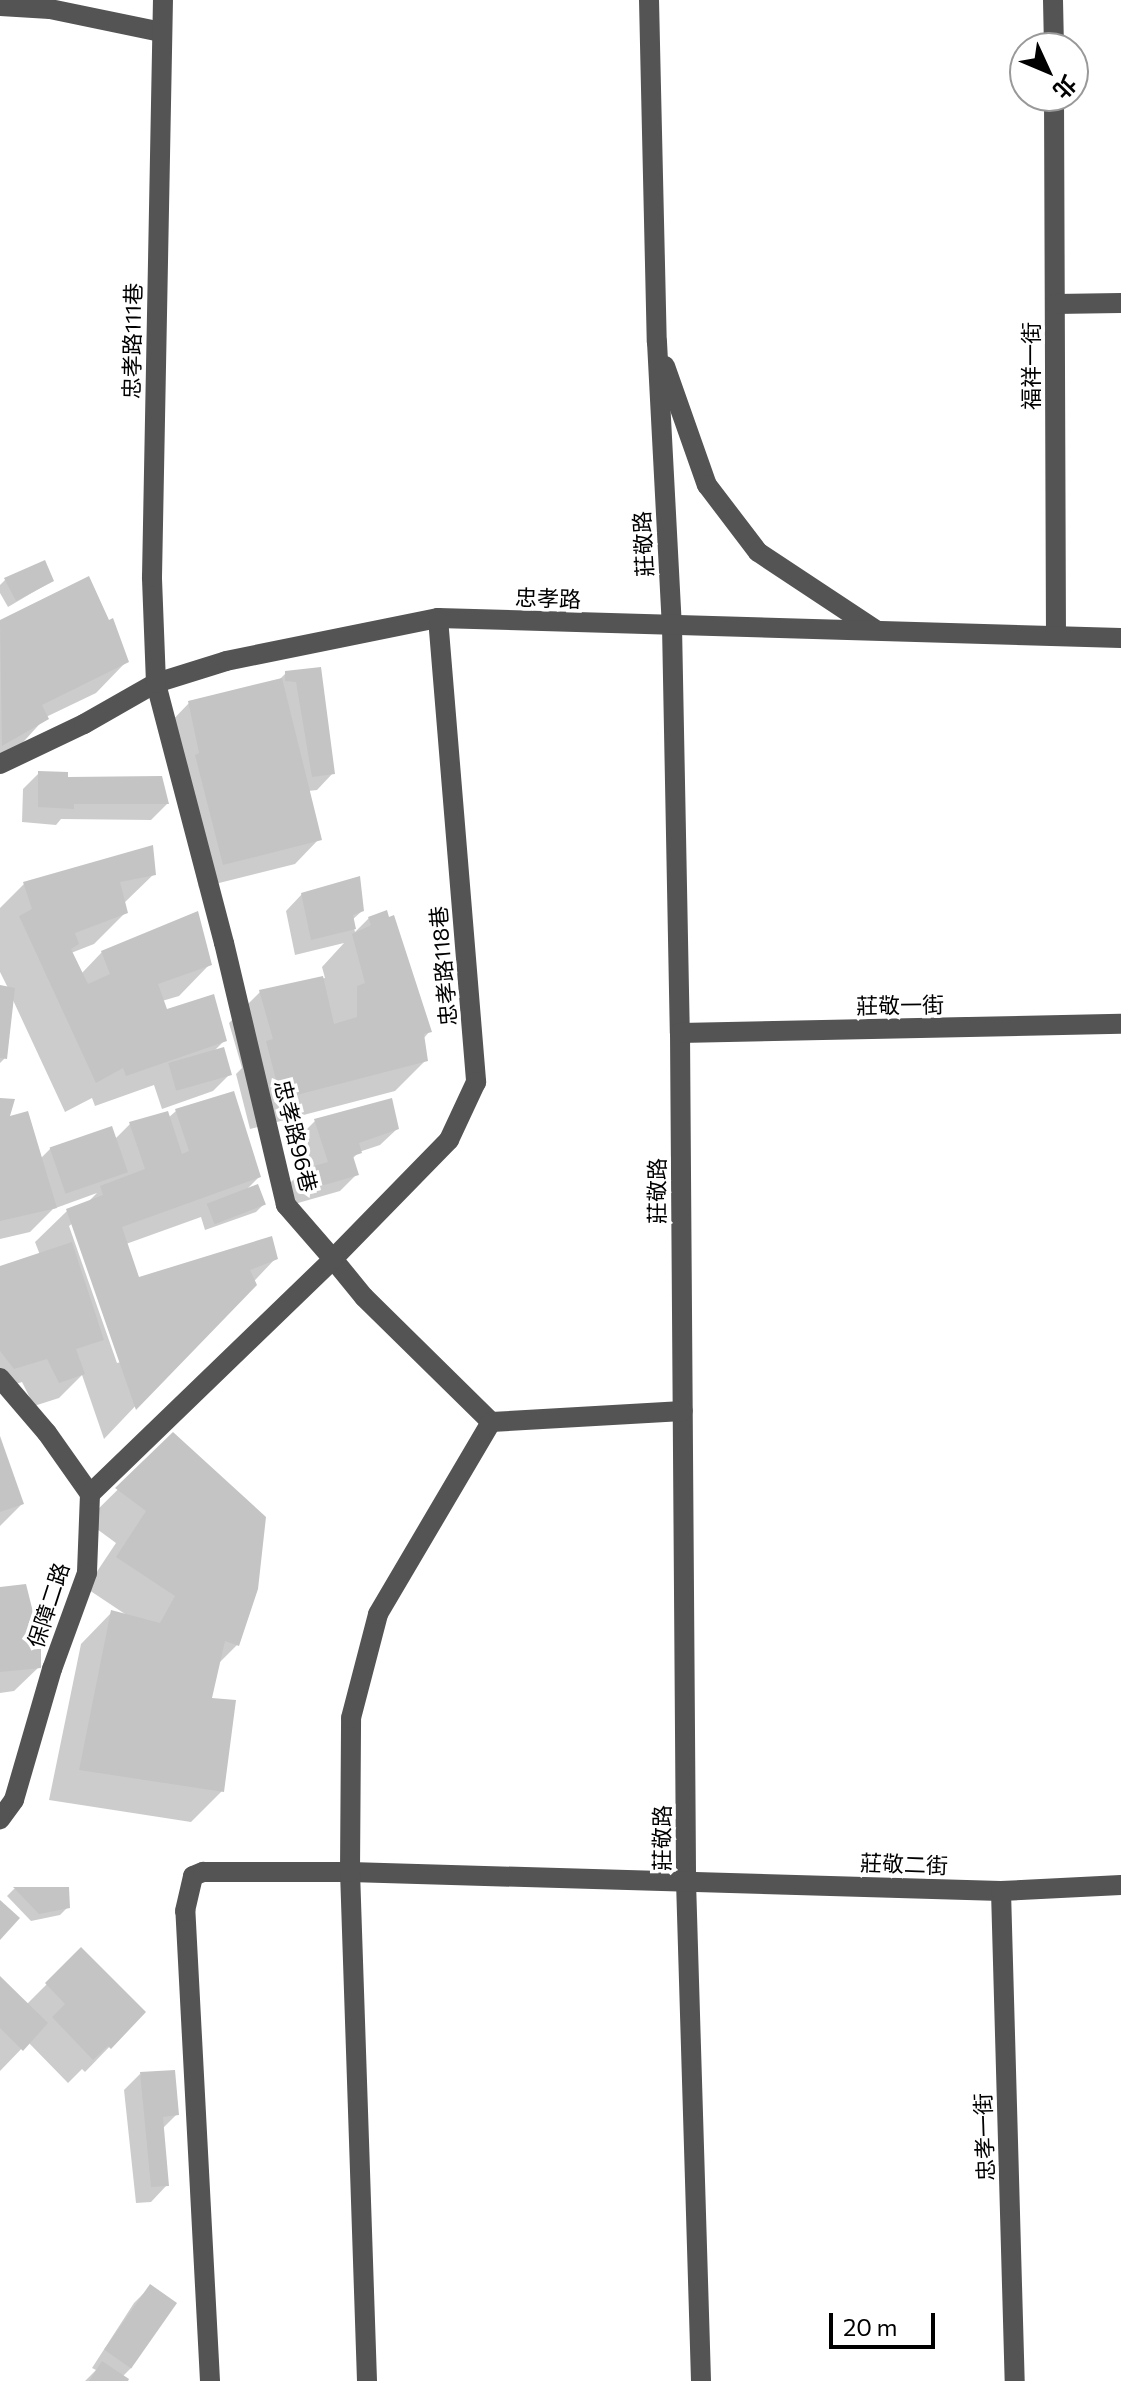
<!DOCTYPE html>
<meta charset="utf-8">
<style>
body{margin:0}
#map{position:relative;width:1121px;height:2381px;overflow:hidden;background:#fff;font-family:Commissioner,"Noto Sans TC",sans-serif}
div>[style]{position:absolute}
.shadow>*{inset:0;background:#0003}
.building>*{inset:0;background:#c4c4c4;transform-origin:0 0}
.minor>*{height:20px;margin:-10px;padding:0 10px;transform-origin:10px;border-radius:10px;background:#545454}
span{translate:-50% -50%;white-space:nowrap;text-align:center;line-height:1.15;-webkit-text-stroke:7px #fff;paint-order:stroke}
.street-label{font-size:22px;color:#000}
.north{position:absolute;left:1009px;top:32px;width:80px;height:80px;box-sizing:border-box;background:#fff;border:2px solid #999;border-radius:50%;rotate:134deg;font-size:22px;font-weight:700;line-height:32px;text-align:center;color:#000}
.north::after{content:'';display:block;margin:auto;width:28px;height:36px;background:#000;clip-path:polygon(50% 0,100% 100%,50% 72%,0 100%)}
.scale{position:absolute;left:829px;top:2313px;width:106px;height:36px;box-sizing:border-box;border:4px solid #000;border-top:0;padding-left:10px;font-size:24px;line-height:28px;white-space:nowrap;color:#000;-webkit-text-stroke:6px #fff;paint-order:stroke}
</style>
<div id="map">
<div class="shadow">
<i style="clip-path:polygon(88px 579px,127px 661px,96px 693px,46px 717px,16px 750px,0 759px,0 622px)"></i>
<i style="clip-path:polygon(5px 580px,52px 581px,8px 607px,0 593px,0 585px)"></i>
<i style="clip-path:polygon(319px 669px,333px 773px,317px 790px,308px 791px,319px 839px,295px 864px,199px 888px,165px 728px,189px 703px,278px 681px,286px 673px)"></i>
<i style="clip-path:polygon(39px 773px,66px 779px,167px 804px,151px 820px,61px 819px,56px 825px,22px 822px,23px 789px)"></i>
<i style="clip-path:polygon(151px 848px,154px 874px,123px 904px,125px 913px,94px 944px,71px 953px,81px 974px,102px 952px,210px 964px,179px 996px,162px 1001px,166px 1011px,225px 1040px,212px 1053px,230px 1074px,213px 1091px,162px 1109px,154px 1085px,95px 1106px,92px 1098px,65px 1112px,12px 998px,5px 1058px,0 1063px,0 987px,8px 988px,0 972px,0 908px,24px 884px)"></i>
<i style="clip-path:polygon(302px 894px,362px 911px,352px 920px,355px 932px,369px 918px,430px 1031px,423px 1039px,426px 1060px,395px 1091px,250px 1129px,236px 1074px,242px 1068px,229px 1023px,260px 992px,325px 978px,322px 967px,344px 943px,295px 955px,286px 911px)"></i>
<i style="clip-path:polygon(evenodd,0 1100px,7px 1119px,40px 1159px,50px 1149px,115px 1139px,130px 1124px,168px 1118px,176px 1111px,259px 1177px,245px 1191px,264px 1204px,256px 1212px,205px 1230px,201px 1217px,126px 1244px,137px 1280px,276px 1258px,104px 1439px,82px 1375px,59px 1398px,34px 1406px,22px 1382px,0 1389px,0 1268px,40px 1255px,35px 1242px,67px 1211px,86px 1204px,97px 1193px,53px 1209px,30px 1232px,0 1239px,0 1100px,73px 1223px,121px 1362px,117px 1363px,69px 1226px,73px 1223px)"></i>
<i style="clip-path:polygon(315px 1121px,397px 1129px,380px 1145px,359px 1152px,352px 1159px,356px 1175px,340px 1191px,291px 1205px,285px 1188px,301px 1172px,309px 1169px,299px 1137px)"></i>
<i style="clip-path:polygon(173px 1435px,237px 1645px,218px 1664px,209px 1699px,222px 1791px,191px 1822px,49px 1800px,81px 1644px,112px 1612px,128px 1616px,86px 1588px,116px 1543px,86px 1521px)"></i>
<i style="clip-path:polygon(0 1441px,22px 1504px,0 1526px)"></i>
<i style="clip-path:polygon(0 1589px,39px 1667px,14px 1691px,0 1693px)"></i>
<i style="clip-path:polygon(14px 1889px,68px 1889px,68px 1907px,60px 1915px,31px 1921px,7px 1896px)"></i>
<i style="clip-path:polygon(81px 1950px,143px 2012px,85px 2072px,82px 2069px,68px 2083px,28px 2042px,0 2071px,0 1979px,26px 2005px)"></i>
<i style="clip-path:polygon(140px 2074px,177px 2114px,162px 2129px,167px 2185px,151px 2202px,136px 2203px,124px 2090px)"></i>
<i style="clip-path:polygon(151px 2286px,132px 2367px,122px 2377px,126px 2381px,85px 2381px,96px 2370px,92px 2368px,134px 2303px)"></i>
</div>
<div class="building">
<i style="clip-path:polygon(45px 560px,54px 581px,16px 601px,4px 578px)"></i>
<i style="clip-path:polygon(89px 576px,109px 620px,113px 618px,129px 662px,42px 705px,49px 719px,2px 746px,0 620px)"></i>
<i style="clip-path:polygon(321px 667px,335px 774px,312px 777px,296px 682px,285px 681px,285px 671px)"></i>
<i style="clip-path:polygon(282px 678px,322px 840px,223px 865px,195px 755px,199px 753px,188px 701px)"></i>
<i style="clip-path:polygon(38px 771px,68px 772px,68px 777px,162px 776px,169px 804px,74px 804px,74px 809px,38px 807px)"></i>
<i style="clip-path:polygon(153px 845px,156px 875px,120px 882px,128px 913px,75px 933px,79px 944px,71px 949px,88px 984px,110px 974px,101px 951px,198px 911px,212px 965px,158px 984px,167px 1009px,214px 994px,227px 1041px,126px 1076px,123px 1068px,96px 1083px,19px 916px,32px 909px,23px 882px)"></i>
<i style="clip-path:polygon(360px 876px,364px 911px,353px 915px,356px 929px,311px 940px,301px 893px)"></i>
<i style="clip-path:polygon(387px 910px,389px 917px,394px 915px,432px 1032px,424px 1034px,428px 1061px,281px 1099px,266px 1041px,273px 1039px,259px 990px,323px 976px,334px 1024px,357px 1017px,357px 986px,365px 983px,352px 934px,371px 925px,368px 917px)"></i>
<i style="clip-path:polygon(0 985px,15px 988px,7px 1059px,0 1058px)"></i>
<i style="left:224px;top:1047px;width:29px;height:58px;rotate:74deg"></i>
<i style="clip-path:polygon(234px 1091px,261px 1177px,122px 1227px,139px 1277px,272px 1236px,278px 1259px,250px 1270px,257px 1285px,136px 1410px,66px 1209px,103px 1195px,100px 1186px,145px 1169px,129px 1122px,168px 1111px,182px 1154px,189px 1151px,175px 1109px)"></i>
<i style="clip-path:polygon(0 1098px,15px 1099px,10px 1116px,28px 1111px,57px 1208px,0 1221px)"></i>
<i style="clip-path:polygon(392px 1098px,399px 1129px,359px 1143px,362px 1153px,353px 1156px,359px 1175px,307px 1190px,300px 1170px,328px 1162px,314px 1119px)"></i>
<i style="left:112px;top:1126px;width:49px;height:66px;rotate:71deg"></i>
<i style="left:258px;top:1184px;width:22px;height:55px;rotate:69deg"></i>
<i style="clip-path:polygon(72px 1242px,104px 1340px,76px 1349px,85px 1374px,59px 1383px,47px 1359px,14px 1369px,0 1351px,0 1266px)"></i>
<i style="clip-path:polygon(173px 1432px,266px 1517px,258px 1589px,239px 1646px,225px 1641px,212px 1698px,236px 1700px,224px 1792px,79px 1770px,111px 1610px,160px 1623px,175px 1596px,116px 1557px,146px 1511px,115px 1488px)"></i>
<i style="clip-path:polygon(0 1436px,24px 1504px,0 1512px)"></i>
<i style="clip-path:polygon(26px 1584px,33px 1612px,41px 1611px,41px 1668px,0 1672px,0 1587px)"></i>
<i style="clip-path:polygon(13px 1887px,69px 1887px,70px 1908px,39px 1914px)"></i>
<i style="clip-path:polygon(0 1900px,20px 1918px,0 1940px)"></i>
<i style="clip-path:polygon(81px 1947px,146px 2012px,111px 2049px,108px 2046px,93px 2060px,52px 2017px,65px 2004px,45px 1983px)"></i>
<i style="clip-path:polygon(0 1976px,48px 2023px,23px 2051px,0 2028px)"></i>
<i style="clip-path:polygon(175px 2070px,179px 2115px,163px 2117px,169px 2186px,151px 2187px,140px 2072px)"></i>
<i style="left:150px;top:2284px;width:33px;height:80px;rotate:35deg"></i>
<i style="clip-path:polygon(102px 2361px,129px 2379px,128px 2381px,89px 2381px)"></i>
</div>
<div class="minor">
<i style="left:649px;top:0;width:342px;rotate:88.7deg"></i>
<i style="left:657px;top:342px;width:284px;rotate:87deg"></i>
<i style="left:672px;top:626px;width:407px;rotate:88.9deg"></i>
<i style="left:680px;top:1033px;width:848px;rotate:89.59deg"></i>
<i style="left:686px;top:1881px;width:500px;rotate:88.28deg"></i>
<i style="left:1053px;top:0;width:48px;rotate:88.8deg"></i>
<i style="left:0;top:6px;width:50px;rotate:3.4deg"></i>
<i style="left:50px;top:9px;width:113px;rotate:11.7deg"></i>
<i style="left:1054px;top:96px;width:540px;rotate:89.79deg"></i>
<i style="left:1055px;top:304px;width:66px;rotate:-0.9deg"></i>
<i style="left:665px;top:366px;width:126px;rotate:70.6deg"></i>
<i style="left:707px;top:485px;width:84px;rotate:52.7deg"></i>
<i style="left:758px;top:552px;width:141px;rotate:33.5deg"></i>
<i style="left:438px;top:618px;width:466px;rotate:85.3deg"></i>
<i style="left:476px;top:1082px;width:64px;rotate:115deg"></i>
<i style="left:449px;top:1140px;width:166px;rotate:134.3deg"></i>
<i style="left:333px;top:1259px;width:49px;rotate:50.8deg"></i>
<i style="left:364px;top:1297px;width:178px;rotate:44.5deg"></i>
<i style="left:491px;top:1422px;width:192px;rotate:-3.3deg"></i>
<i style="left:0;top:764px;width:93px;rotate:-25.5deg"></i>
<i style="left:84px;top:724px;width:83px;rotate:-29.7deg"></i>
<i style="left:156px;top:683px;width:73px;rotate:-17.4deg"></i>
<i style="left:226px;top:661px;width:216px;rotate:-11.5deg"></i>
<i style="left:438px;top:618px;width:683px;rotate:1.68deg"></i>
<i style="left:680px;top:1033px;width:441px;rotate:-1.2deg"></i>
<i style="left:0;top:1378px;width:72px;rotate:49.5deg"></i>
<i style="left:47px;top:1433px;width:75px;rotate:54.8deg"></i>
<i style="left:90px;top:1494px;width:79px;rotate:92.2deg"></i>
<i style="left:87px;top:1573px;width:102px;rotate:110deg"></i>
<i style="left:52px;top:1669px;width:136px;rotate:106.2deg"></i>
<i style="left:14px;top:1800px;width:24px;rotate:126deg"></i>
<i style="left:90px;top:1494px;width:338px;rotate:-44deg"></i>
<i style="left:333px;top:1259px;width:72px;rotate:-131deg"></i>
<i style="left:286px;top:1205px;width:269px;rotate:-103.3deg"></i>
<i style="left:224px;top:943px;width:269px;rotate:-104.7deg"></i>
<i style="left:156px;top:683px;width:106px;rotate:-92.2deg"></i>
<i style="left:152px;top:577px;width:577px;rotate:-88.91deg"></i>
<i style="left:1001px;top:1891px;width:490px;rotate:88.4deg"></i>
<i style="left:210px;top:2381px;width:471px;rotate:-93deg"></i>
<i style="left:185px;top:1911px;width:36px;rotate:-77deg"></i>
<i style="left:193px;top:1876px;width:11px;rotate:-22deg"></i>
<i style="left:203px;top:1872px;width:147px"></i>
<i style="left:350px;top:1872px;width:651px;rotate:1.67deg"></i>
<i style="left:1001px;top:1891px;width:120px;rotate:-2.9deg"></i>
<i style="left:367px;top:2381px;width:509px;rotate:-91.91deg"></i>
<i style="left:350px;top:1872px;width:154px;rotate:-89.6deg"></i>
<i style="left:351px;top:1718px;width:107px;rotate:-75.4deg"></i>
<i style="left:378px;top:1614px;width:223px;rotate:-59.5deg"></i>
</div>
<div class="street-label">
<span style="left:132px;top:341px;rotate:-89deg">忠孝路111巷</span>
<span style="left:1031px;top:366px;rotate:-90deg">福祥一街</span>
<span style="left:643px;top:544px;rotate:-93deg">莊敬路</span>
<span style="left:548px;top:598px;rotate:2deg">忠孝路</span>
<span style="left:443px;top:966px;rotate:-95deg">忠孝路118巷</span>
<span style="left:900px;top:1005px;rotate:-1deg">莊敬一街</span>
<span style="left:296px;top:1136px;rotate:76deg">忠孝路96巷</span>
<span style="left:657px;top:1191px;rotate:-90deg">莊敬路</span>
<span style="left:48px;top:1605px;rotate:-72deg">保障二路</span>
<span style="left:662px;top:1838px;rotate:-90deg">莊敬路</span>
<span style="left:904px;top:1864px;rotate:2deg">莊敬二街</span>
<span style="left:984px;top:2137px;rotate:-92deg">忠孝一街</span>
</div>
<div class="north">北</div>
<div class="scale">20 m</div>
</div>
